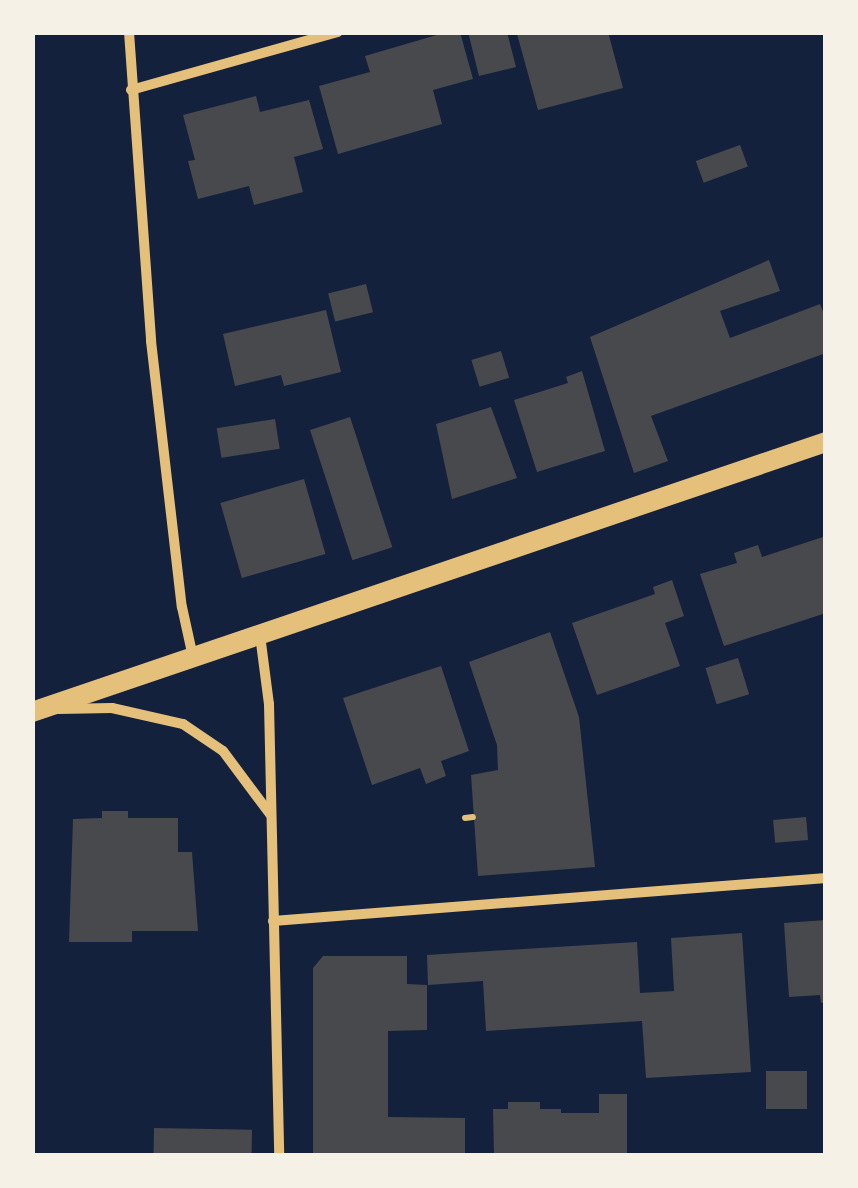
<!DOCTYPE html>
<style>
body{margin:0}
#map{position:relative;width:858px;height:1188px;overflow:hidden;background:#14213d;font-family:"Noto Sans",sans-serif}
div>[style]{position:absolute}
.building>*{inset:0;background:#48494c;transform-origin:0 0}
.path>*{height:6px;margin:-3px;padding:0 3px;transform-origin:3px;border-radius:3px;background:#e5c07b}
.minor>*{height:10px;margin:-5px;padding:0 5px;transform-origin:5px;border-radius:5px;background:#e5c07b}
.secondary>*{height:20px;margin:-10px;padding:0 10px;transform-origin:10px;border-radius:10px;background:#e5c07b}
span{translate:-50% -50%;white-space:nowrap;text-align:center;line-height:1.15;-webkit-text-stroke:10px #f6f1e7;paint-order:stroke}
.frame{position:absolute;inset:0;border:35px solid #f6f1e7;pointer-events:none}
</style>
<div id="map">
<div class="building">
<i style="clip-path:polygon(447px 32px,460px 32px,473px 79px,433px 90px,442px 124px,338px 154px,319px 86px,370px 72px,365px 56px)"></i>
<i style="clip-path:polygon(468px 32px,507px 32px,516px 67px,479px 76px)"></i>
<i style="clip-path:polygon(608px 32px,623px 88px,538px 110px,517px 34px)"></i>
<i style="clip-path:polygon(256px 96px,260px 112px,309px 100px,323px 149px,294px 157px,303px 192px,254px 205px,249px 186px,198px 199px,188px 161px,195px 160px,183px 115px)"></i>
<i style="left:740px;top:145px;width:23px;height:47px;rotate:70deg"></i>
<i style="clip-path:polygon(769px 260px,780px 291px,720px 311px,730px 338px,820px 304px,826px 319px,826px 353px,651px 416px,668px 461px,634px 473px,590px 337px)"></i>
<i style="left:366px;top:284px;width:29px;height:39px;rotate:76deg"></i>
<i style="clip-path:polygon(326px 310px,341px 372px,284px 386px,281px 375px,235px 386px,223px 334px)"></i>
<i style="left:501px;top:351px;width:28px;height:31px;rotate:73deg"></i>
<i style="clip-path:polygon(582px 371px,605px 451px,537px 472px,514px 400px,568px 383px,566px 377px)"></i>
<i style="clip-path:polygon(491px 407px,517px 478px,452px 499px,436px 424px)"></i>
<i style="left:350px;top:417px;width:137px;height:42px;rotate:72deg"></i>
<i style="left:275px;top:419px;width:30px;height:59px;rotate:81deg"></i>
<i style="left:304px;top:479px;width:78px;height:87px;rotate:74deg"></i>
<i style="clip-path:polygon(826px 536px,826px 613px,724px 646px,700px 574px,737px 563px,734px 553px,758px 545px,762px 557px)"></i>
<i style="clip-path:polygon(672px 580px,684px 616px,665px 623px,680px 666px,597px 695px,572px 623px,655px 594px,653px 587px)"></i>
<i style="clip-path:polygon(550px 632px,579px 717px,595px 867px,478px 876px,471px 775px,498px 770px,497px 745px,469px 662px)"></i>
<i style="left:738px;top:658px;width:38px;height:34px;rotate:73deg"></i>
<i style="clip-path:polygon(441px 666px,469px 751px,441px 761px,446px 776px,426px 784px,420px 768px,372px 785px,343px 698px)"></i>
<i style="clip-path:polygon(102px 811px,128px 811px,128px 818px,178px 818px,178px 852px,192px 852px,198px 931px,132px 931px,132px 942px,69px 942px,73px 819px,102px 818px)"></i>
<i style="left:806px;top:817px;width:23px;height:33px;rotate:85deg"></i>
<i style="clip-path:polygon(826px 920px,826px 1002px,821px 1003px,820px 995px,789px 997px,784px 923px)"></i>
<i style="clip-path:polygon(742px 933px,751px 1072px,646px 1078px,642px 1021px,486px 1031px,483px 981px,428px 985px,427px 955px,637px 942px,640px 993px,674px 991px,671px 938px)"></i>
<i style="clip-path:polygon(323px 956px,407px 956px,407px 984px,427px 985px,427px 1030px,388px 1031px,388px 1117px,465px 1118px,465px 1156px,313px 1156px,313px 968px)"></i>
<i style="left:807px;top:1071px;width:38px;height:41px;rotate:90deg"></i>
<i style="clip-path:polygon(599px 1094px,627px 1094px,627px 1156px,494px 1156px,493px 1109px,508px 1109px,508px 1102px,540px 1102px,540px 1109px,561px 1109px,561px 1113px,599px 1113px)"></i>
<i style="left:154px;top:1128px;width:98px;height:28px;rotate:1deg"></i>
</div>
<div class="path">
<i style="left:465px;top:818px;width:8px;rotate:-7deg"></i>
</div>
<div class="minor">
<i style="left:129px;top:32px;width:310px;rotate:85.9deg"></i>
<i style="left:151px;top:341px;width:268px;rotate:83.4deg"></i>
<i style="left:182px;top:607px;width:51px;rotate:77.6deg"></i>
<i style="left:131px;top:90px;width:215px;rotate:-15.7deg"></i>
<i style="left:260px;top:635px;width:70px;rotate:82.6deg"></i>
<i style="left:269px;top:704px;width:452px;rotate:88.7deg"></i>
<i style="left:58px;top:709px;width:54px;rotate:-1.1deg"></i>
<i style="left:112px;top:708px;width:73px;rotate:12.7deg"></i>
<i style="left:183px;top:724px;width:48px;rotate:34deg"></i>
<i style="left:223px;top:751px;width:79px;rotate:53.3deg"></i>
<i style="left:273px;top:921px;width:555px;rotate:-4.45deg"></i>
</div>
<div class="secondary">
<i style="left:32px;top:712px;width:839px;rotate:-18.78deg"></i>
</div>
<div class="frame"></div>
</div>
